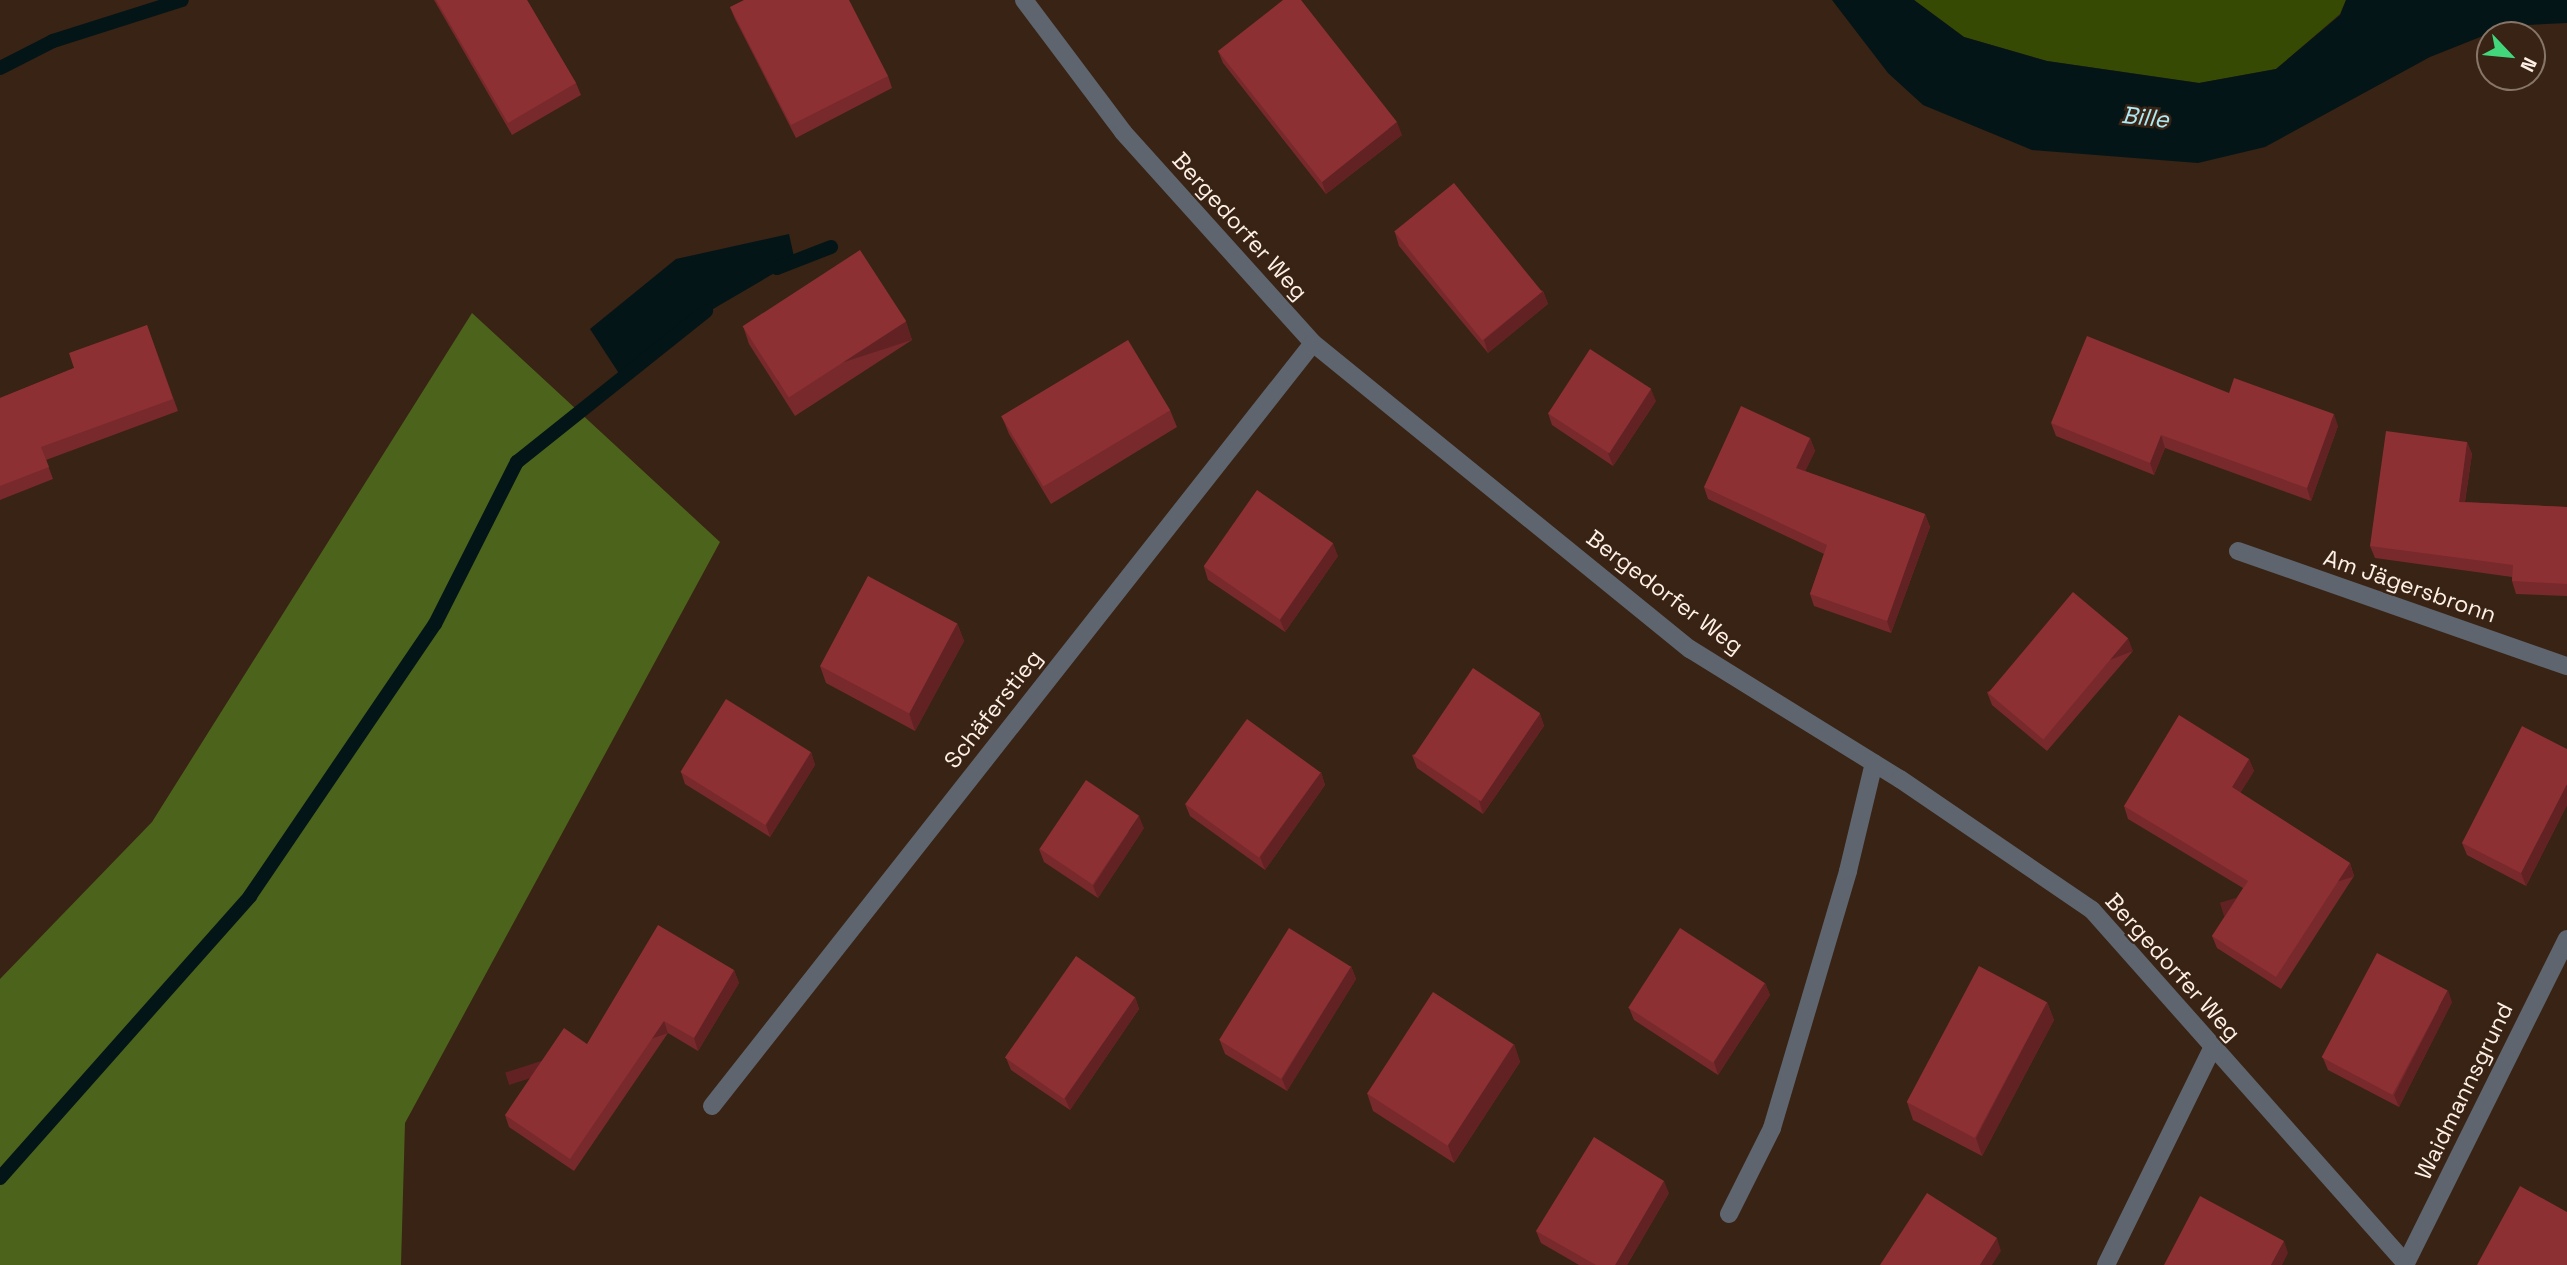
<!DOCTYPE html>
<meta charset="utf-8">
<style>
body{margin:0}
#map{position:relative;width:2567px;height:1265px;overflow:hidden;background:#382314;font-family:"Space Grotesk",sans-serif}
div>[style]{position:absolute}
.green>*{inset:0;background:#364a03}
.forest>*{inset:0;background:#4c631c}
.water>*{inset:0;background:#041518}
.stream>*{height:14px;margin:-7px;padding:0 7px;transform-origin:7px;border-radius:7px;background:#041518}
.minor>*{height:18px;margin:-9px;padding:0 9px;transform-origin:9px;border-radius:9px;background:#5e656f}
.wall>*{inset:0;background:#78292c}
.shaded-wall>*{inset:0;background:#622224;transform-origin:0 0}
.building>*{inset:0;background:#8c3033;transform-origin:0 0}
span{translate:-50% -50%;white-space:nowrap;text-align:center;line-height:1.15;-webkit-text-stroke:5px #382314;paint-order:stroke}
.street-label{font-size:23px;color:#fef0e6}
.water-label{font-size:24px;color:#aeeaf5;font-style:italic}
.north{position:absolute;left:2476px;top:21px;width:70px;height:70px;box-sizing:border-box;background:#382314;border:2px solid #877568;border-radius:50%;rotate:116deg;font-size:19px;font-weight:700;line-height:28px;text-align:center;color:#fef0e6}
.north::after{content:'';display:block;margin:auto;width:24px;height:32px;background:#43d77b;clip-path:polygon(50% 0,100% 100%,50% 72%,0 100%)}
</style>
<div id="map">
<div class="green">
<i style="clip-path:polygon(1914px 0,2346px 0,2340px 14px,2276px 69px,2199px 83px,2047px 61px,1964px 37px)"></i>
</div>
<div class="forest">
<i style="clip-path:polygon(472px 313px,720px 542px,405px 1123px,401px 1265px,0 1265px,0 979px,152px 822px)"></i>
</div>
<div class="water">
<i style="clip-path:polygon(1832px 0,1914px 0,1964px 37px,2047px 61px,2199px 83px,2276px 69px,2340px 15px,2346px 0,2567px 0,2567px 23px,2508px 26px,2430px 57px,2265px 147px,2198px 163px,2032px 150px,1923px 105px,1888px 73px)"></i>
<i style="clip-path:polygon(789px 234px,795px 261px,677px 330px,620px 375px,590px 329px,676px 259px)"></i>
</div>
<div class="stream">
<i style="left:0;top:68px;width:59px;rotate:-27deg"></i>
<i style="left:53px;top:41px;width:135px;rotate:-17.6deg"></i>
<i style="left:777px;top:268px;width:58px;rotate:-21.3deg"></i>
<i style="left:0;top:1178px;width:377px;rotate:-48.4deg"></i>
<i style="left:250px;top:896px;width:329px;rotate:-55.8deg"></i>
<i style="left:435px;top:624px;width:182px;rotate:-63.2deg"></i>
<i style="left:517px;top:462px;width:242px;rotate:-38.6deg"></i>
</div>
<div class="minor">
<i style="left:1024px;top:0;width:165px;rotate:53.1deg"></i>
<i style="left:1123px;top:132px;width:284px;rotate:48deg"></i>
<i style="left:1313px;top:343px;width:486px;rotate:39.1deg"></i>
<i style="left:1690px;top:649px;width:247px;rotate:31.8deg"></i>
<i style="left:1900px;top:779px;width:232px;rotate:34.3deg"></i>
<i style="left:2092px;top:910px;width:473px;rotate:48.4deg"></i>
<i style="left:2238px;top:551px;width:349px;rotate:19.3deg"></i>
<i style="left:712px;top:1106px;width:971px;rotate:-51.77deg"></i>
<i style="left:1729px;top:1214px;width:96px;rotate:-63.4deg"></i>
<i style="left:1772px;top:1128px;width:268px;rotate:-73.5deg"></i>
<i style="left:1848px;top:871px;width:111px;rotate:-76.5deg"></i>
<i style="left:2106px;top:1265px;width:243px;rotate:-63.9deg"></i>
<i style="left:2405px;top:1265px;width:364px;rotate:-63.6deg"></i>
</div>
<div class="wall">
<i style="clip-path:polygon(434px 0,527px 0,576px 83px,581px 95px,512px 135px)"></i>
<i style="clip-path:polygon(730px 7px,888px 76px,892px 88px,796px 138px,735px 19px)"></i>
<i style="clip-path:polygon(1218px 51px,1402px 135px,1326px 194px,1223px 63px)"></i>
<i style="clip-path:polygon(1395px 233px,1543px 291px,1548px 304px,1488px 353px,1399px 246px)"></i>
<i style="clip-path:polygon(906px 322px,912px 340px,795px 416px,749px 344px,743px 326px)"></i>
<i style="clip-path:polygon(147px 325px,178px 411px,46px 460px,53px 479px,0 500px,0 398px,74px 368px)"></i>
<i style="clip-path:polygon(2229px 393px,2338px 426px,2311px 501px,2165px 448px,2154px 475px,2056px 436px,2051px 423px)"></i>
<i style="clip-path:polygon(1656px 401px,1613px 466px,1552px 425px,1548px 413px)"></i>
<i style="clip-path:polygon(1170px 410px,1177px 427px,1051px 504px,1009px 434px,1002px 417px)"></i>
<i style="clip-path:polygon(1810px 438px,1815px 451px,1805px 471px,1925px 514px,1930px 527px,1891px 633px,1814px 606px,1810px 594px,1824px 554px,1708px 499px,1704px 487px)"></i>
<i style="clip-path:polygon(2467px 442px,2472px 454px,2465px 502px,2567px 507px,2567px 596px,2516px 594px,2512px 581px,2512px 577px,2375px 558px,2370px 546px)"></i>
<i style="clip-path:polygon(1338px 556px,1285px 632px,1208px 580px,1204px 567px)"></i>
<i style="clip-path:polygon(957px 623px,964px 641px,915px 731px,826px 683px,820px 666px)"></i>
<i style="clip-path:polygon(2133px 651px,2047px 751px,1992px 705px,1987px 692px)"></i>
<i style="clip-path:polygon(1540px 714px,1544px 726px,1483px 814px,1417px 768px,1412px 755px)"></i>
<i style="clip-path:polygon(2567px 749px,2567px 805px,2526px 886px,2467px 855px,2462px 843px)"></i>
<i style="clip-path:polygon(811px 752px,815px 765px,770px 837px,685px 784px,681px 772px)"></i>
<i style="clip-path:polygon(2249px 759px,2254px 771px,2240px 793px,2350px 863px,2354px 876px,2281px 989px,2217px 948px,2212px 936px,2243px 888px,2128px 819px,2124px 806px)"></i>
<i style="clip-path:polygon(1321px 772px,1325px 785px,1265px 870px,1190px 816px,1185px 804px)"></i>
<i style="clip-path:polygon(1144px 828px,1098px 898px,1044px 862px,1039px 849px)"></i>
<i style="clip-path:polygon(1351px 966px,1356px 979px,1287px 1091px,1225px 1054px,1220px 1041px)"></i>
<i style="clip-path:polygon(734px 970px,739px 983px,698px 1051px,668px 1033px,574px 1171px,509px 1127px,505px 1115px,587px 1044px)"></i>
<i style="clip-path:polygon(1765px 983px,1770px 995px,1718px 1075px,1634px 1020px,1629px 1008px)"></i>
<i style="clip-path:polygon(1135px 997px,1139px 1009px,1070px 1110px,1011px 1070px,1006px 1058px)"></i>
<i style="clip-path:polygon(2047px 1002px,2054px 1020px,1982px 1156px,1913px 1120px,1907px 1102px)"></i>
<i style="clip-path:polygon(2452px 1002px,2399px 1107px,2328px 1070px,2323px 1058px)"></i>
<i style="clip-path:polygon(1514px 1044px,1520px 1062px,1454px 1163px,1373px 1111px,1367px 1093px)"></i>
<i style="clip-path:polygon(1669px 1193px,1627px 1265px,1579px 1265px,1541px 1243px,1536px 1231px)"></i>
</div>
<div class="shaded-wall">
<i style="clip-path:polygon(1397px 122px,1402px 135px,1326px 194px,1322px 182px)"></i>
<i style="clip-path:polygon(1543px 291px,1548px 304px,1488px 353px,1484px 340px)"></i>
<i style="left:906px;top:322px;width:19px;height:140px;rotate:72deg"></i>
<i style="clip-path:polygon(1651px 389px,1656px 401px,1613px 466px,1608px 453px)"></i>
<i style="clip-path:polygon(2334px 414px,2338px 426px,2311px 501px,2307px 488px)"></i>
<i style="clip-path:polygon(2161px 435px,2165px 448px,2154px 475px,2150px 463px)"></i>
<i style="clip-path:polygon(1810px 438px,1815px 451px,1801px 480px,1796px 468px)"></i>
<i style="clip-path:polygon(2467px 442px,2472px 454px,2463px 514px,2459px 502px)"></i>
<i style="clip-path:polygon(1925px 514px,1930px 527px,1891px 633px,1887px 621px)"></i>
<i style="clip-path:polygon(1333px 543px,1338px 556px,1285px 632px,1280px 620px)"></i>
<i style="clip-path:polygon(957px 623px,964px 641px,915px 731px,909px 713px)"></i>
<i style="left:2128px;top:638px;width:14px;height:133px;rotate:69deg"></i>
<i style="clip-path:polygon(1540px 714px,1544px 726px,1483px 814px,1479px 801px)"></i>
<i style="clip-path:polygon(811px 752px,815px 765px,770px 837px,766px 825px)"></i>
<i style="clip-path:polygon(2249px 759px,2254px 771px,2236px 800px,2232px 787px)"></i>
<i style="clip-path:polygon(1321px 772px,1325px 785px,1265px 870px,1260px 857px)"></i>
<i style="clip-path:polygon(2567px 784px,2567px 805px,2526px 886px,2521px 873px)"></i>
<i style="clip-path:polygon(1139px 816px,1144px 828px,1098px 898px,1093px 886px)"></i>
<i style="left:2350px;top:863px;width:14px;height:136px;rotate:73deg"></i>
<i style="clip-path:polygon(1351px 966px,1356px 979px,1287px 1091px,1282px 1079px)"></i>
<i style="clip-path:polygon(734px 970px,739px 983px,698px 1051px,694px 1038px)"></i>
<i style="clip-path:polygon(1765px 983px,1770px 995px,1718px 1075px,1714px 1062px)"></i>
<i style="clip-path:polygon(2448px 990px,2452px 1002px,2399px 1107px,2394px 1095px)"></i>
<i style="clip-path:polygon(1135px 997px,1139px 1009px,1070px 1110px,1065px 1098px)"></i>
<i style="clip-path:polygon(2047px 1002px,2054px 1020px,1982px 1156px,1976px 1138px)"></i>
<i style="left:664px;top:1021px;width:13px;height:167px;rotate:72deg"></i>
<i style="clip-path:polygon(1514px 1044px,1520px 1062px,1454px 1163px,1448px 1145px)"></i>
<i style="clip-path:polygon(1664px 1181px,1669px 1193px,1627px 1265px,1615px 1265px)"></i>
<i style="clip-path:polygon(1997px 1238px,2001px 1251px,1992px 1265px,1980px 1265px)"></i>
<i style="clip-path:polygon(2284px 1241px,2288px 1253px,2282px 1265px,2271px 1265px)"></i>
</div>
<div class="building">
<i style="clip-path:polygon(436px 0,527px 0,576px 83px,508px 123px)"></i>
<i style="clip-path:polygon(744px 0,849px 0,888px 76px,791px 125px,730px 7px)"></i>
<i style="clip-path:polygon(1283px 0,1301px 0,1397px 122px,1322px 182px,1218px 51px)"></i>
<i style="left:1454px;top:183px;width:140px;height:77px;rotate:51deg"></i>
<i style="left:860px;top:250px;width:85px;height:140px;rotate:57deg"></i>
<i style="clip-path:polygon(147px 325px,173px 399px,41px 447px,49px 467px,0 486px,0 398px,74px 368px,69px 353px)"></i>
<i style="clip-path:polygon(2087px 336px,2229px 393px,2234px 378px,2334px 414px,2307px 488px,2161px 435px,2150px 463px,2051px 423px)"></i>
<i style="left:1128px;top:340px;width:82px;height:148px;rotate:59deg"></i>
<i style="left:1590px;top:349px;width:73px;height:77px;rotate:33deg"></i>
<i style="clip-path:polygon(1741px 406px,1810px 438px,1796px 468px,1925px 514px,1887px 621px,1810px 594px,1827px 545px,1704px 487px)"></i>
<i style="clip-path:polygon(2386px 431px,2467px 442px,2459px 502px,2567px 507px,2567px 584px,2512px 581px,2513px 565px,2370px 546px)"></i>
<i style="left:1257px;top:490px;width:93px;height:93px;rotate:35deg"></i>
<i style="left:868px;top:576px;width:101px;height:102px;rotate:28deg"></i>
<i style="left:2073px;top:592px;width:72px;height:132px;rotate:40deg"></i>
<i style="left:1473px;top:668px;width:81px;height:106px;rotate:34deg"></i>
<i style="left:726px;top:699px;width:100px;height:86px;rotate:32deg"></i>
<i style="clip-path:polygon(2179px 715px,2249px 759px,2232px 787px,2350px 863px,2276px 977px,2212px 936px,2248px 881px,2124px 806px)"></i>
<i style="left:1247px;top:719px;width:91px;height:105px;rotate:36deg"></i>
<i style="clip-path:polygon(2522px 726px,2567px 749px,2567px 784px,2521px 873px,2462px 843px)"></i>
<i style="left:1086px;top:780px;width:64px;height:83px;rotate:34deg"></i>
<i style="clip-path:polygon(658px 925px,734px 970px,694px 1038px,664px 1021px,570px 1159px,505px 1115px,564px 1028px,587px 1044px)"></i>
<i style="left:1289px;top:928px;width:73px;height:132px;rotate:32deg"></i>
<i style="left:1680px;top:928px;width:101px;height:95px;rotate:33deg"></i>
<i style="left:2377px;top:953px;width:80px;height:118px;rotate:28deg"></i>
<i style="left:1076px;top:956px;width:72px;height:124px;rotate:35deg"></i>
<i style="left:1979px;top:966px;width:77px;height:154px;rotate:28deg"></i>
<i style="left:1433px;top:992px;width:96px;height:121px;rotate:33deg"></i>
<i style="clip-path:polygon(1594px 1137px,1664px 1181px,1615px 1265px,1596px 1265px,1536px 1231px)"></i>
<i style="clip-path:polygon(2520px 1186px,2567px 1212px,2567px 1265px,2477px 1265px)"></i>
<i style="clip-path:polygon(1927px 1193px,1997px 1238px,1980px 1265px,1880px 1265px)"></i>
<i style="clip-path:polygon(2200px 1196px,2284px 1241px,2271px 1265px,2164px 1265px)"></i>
</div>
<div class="street-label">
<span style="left:1240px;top:226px;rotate:48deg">Bergedorfer Weg</span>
<span style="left:2410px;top:586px;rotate:19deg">Am Jägersbronn</span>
<span style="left:1665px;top:592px;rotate:37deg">Bergedorfer Weg</span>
<span style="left:993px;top:709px;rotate:-52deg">Schäferstieg</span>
<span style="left:2173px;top:967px;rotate:48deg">Bergedorfer Weg</span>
<span style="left:2464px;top:1091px;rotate:-64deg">Waidmannsgrund</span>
</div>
<div class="water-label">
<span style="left:2145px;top:117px;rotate:6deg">Bille</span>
</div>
<div class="north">N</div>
</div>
